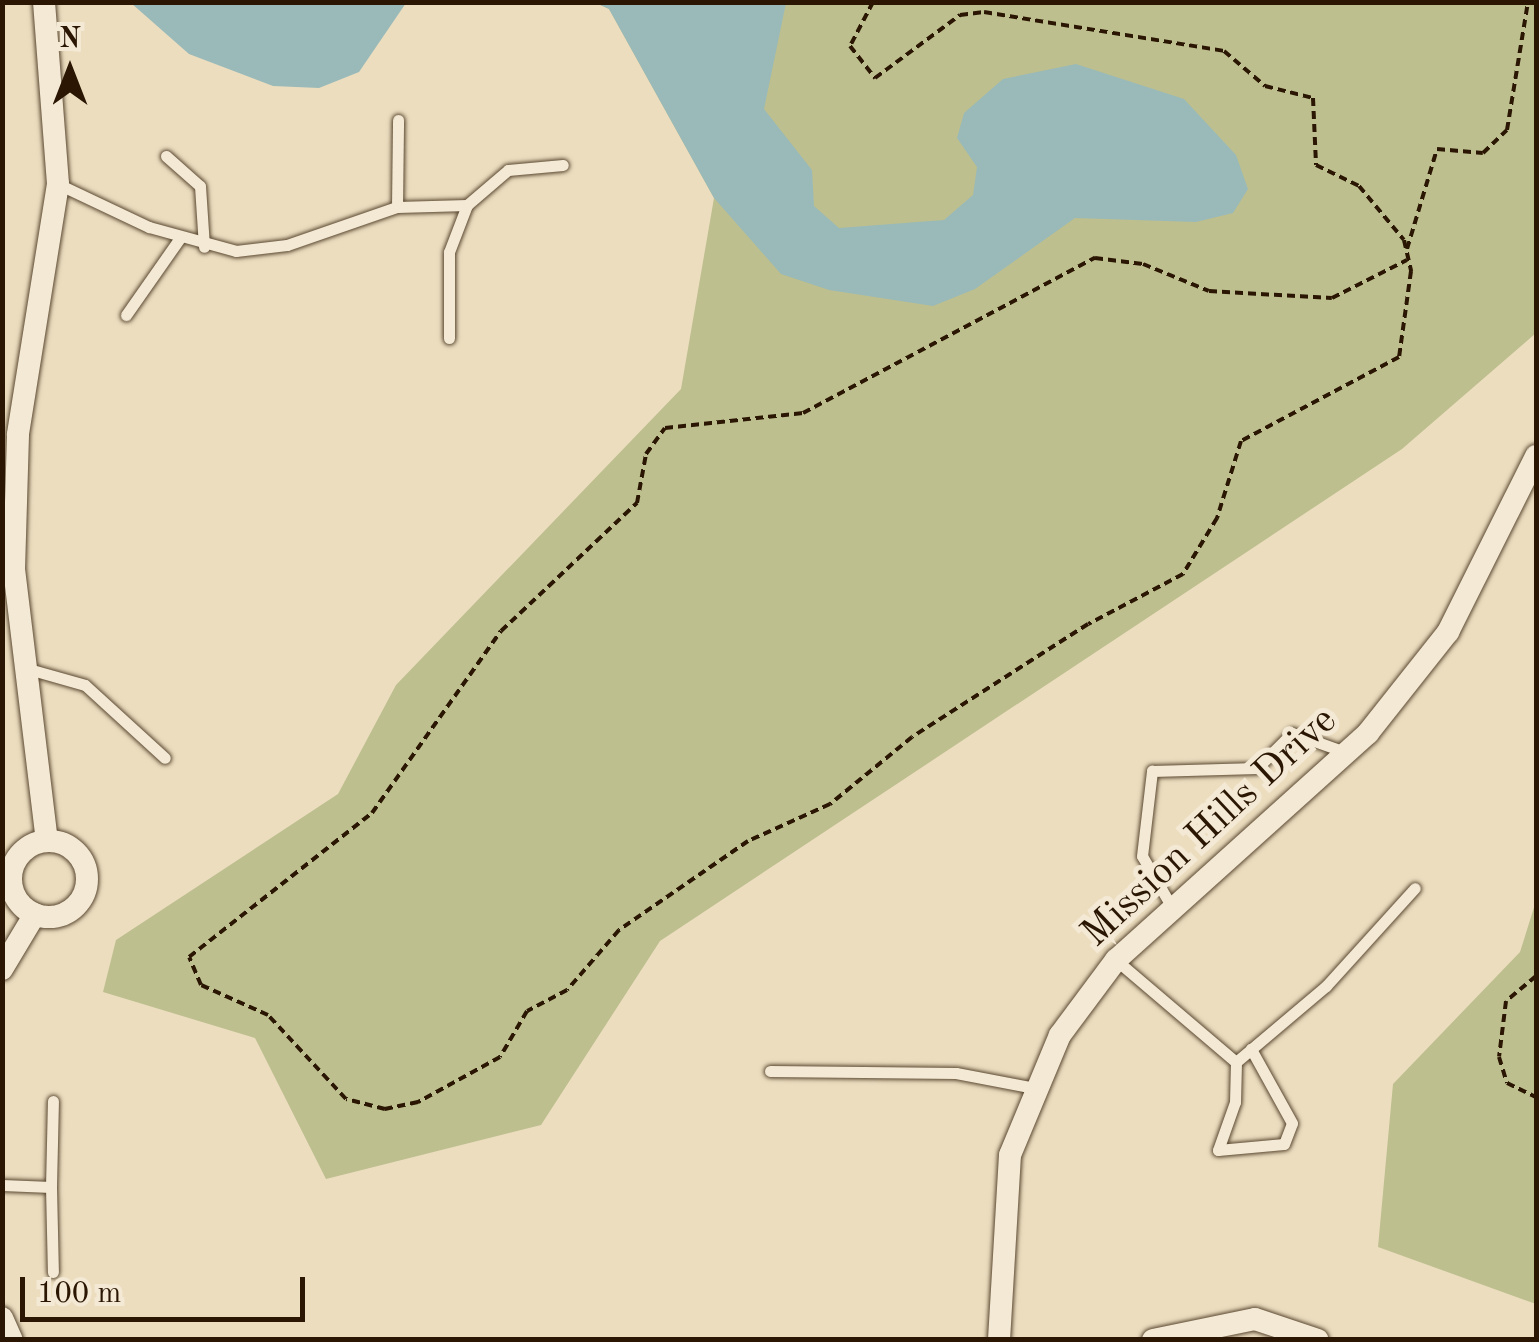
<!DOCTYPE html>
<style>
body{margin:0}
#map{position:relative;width:1539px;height:1342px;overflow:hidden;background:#ecddbf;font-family:"Old Standard TT",serif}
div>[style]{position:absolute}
.green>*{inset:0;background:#bdbf8e}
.water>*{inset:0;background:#9abab9}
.path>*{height:4px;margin-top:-2px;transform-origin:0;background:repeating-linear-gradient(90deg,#2a1602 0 8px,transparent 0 13px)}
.roads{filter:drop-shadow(0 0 2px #5a4831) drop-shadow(0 0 2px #5a4831)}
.lane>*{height:11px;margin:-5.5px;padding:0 5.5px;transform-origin:5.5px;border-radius:5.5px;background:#f3e9d5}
.street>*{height:22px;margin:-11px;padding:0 11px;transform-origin:11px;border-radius:11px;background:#f3e9d5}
.street>.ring{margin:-11px;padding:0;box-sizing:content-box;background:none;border:22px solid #f3e9d5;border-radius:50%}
span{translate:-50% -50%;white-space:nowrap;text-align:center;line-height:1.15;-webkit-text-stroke:10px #f3e9d5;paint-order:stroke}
.street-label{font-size:40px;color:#2a1602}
.frame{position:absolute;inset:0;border:5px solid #2a1602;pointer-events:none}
.north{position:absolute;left:20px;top:20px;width:100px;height:100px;-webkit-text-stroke:8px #f3e9d5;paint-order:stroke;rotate:0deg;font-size:28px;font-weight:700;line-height:40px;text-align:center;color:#2a1602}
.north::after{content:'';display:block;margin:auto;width:35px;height:45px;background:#2a1602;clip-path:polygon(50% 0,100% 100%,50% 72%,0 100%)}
.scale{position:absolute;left:20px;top:1277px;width:285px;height:45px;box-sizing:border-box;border:5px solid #2a1602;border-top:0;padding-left:12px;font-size:30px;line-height:35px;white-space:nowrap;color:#2a1602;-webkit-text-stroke:8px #f3e9d5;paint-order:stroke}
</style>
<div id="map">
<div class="green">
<i style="clip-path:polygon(596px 3px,1536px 3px,1536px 333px,1402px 449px,660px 941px,541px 1125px,326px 1179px,255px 1038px,103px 992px,116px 940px,338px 794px,396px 685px,681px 389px,714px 198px,609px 9px)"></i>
<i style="clip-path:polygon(1536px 901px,1536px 1304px,1378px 1247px,1393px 1084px,1520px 952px)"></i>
</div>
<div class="water">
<i style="clip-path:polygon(131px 3px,406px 3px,359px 72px,319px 88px,273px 86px,189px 54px)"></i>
<i style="clip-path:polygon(596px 3px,786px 3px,764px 109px,812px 170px,814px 206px,839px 228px,944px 220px,973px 195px,977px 167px,957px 138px,964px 113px,1003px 79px,1076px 64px,1184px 99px,1236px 155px,1248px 189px,1233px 213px,1196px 222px,1075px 218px,975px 289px,933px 306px,829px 290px,781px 274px,714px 198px,609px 9px)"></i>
</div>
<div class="path">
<i style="left:873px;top:2px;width:50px;rotate:117.6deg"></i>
<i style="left:850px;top:46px;width:41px;rotate:52deg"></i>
<i style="left:875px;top:78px;width:106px;rotate:-36.5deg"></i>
<i style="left:960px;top:15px;width:24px;rotate:-7deg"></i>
<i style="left:984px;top:12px;width:243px;rotate:9.2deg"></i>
<i style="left:1224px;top:51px;width:54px;rotate:40.5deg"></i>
<i style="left:1265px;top:86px;width:49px;rotate:14deg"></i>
<i style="left:1313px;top:98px;width:67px;rotate:87.4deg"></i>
<i style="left:1316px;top:165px;width:48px;rotate:26deg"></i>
<i style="left:1359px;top:186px;width:70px;rotate:50.2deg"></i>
<i style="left:1404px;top:240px;width:32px;rotate:77deg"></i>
<i style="left:1411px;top:271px;width:87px;rotate:97.9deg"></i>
<i style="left:1399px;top:357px;width:179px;rotate:152deg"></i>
<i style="left:1241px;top:441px;width:81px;rotate:107.3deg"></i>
<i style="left:1217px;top:518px;width:66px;rotate:121.3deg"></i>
<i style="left:1183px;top:574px;width:107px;rotate:152.2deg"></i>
<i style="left:1088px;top:624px;width:209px;rotate:147.3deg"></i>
<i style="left:912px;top:737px;width:106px;rotate:140.7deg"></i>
<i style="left:830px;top:804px;width:90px;rotate:155.7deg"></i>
<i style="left:748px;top:841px;width:157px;rotate:145.4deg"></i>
<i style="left:619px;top:930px;width:79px;rotate:130.9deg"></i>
<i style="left:567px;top:990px;width:45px;rotate:152.3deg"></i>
<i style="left:527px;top:1011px;width:53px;rotate:120.4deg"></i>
<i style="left:500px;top:1057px;width:94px;rotate:151.2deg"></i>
<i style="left:418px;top:1102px;width:34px;rotate:168deg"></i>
<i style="left:385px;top:1109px;width:40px;rotate:-165.6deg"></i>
<i style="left:346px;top:1099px;width:115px;rotate:-132.9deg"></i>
<i style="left:268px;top:1015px;width:73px;rotate:-155.9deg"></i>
<i style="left:201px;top:985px;width:30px;rotate:-113deg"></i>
<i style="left:189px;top:957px;width:233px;rotate:-38.2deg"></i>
<i style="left:372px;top:813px;width:223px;rotate:-54.7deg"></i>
<i style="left:501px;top:631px;width:187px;rotate:-43.3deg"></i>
<i style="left:637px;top:503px;width:50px;rotate:-79.6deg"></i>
<i style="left:646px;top:454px;width:32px;rotate:-54deg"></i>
<i style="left:665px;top:428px;width:139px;rotate:-6.2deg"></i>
<i style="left:803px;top:413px;width:331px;rotate:-28deg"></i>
<i style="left:1095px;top:258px;width:48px;rotate:7.1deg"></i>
<i style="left:1143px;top:264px;width:71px;rotate:22.2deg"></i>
<i style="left:1209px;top:291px;width:123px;rotate:3.3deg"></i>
<i style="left:1332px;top:298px;width:84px;rotate:-26.9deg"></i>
<i style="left:1407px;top:249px;width:104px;rotate:-73.3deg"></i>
<i style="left:1437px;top:149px;width:46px;rotate:5deg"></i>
<i style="left:1483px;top:153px;width:33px;rotate:-44deg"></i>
<i style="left:1507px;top:130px;width:130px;rotate:-80.7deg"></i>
<i style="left:1536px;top:976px;width:39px;rotate:140deg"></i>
<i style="left:1506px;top:1001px;width:56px;rotate:97.1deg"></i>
<i style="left:1499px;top:1057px;width:27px;rotate:73deg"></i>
<i style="left:1507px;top:1083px;width:32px;rotate:26deg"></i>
</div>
<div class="roads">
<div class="lane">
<i style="left:166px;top:156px;width:45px;rotate:41.4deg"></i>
<i style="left:200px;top:186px;width:61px;rotate:86.2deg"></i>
<i style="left:58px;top:184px;width:101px;rotate:25.3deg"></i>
<i style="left:149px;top:227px;width:90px;rotate:15.4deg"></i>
<i style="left:236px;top:251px;width:51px;rotate:-6.7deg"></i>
<i style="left:287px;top:245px;width:116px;rotate:-19.1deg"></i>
<i style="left:397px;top:207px;width:70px;rotate:-1.6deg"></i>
<i style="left:397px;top:207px;width:87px;rotate:-89.3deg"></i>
<i style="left:126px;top:315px;width:94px;rotate:-55deg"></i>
<i style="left:449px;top:338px;width:86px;rotate:-90deg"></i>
<i style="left:449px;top:252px;width:50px;rotate:-69deg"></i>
<i style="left:467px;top:205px;width:54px;rotate:-40.5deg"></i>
<i style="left:508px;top:170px;width:55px;rotate:-5.2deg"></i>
<i style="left:25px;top:668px;width:62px;rotate:15.8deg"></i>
<i style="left:85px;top:685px;width:108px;rotate:42.4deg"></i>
<i style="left:2px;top:865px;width:7px"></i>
<i style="left:1173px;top:909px;width:61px;rotate:-120.3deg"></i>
<i style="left:1142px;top:856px;width:86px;rotate:-83.3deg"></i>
<i style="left:1152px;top:771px;width:105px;rotate:-1.6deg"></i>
<i style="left:1257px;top:768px;width:49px;rotate:-45deg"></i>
<i style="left:1292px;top:733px;width:56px;rotate:19.7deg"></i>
<i style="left:1116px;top:960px;width:157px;rotate:40.4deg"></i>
<i style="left:1236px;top:1062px;width:118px;rotate:-40.2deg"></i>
<i style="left:1326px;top:986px;width:132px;rotate:-47.8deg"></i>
<i style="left:1236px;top:1062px;width:40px;rotate:91.4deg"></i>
<i style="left:1235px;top:1102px;width:51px;rotate:109.5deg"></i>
<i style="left:1218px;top:1150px;width:66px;rotate:-5.2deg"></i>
<i style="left:1284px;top:1144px;width:22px;rotate:-69deg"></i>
<i style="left:1292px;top:1123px;width:85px;rotate:-119deg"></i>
<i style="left:770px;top:1071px;width:186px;rotate:0.6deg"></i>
<i style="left:956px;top:1073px;width:80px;rotate:10.8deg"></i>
<i style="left:2px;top:1185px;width:49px;rotate:2.3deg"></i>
<i style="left:51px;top:1187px;width:86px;rotate:-88.7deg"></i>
<i style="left:51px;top:1187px;width:85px;rotate:88.7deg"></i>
</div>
<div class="street">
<i style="left:44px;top:2px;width:183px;rotate:85.6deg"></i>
<i style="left:58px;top:184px;width:254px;rotate:99.1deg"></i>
<i style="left:18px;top:435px;width:134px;rotate:91.7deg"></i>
<i style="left:14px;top:569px;width:274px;rotate:83.1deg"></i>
<i class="ring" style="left:11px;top:841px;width:54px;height:54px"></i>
<i style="left:2px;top:969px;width:64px;rotate:-59deg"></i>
<i style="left:2px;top:1318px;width:24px;rotate:66deg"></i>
<i style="left:999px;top:1340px;width:185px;rotate:-86.6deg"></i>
<i style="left:1010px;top:1155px;width:130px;rotate:-67.4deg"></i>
<i style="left:1060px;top:1035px;width:94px;rotate:-53.3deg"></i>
<i style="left:1116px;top:960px;width:339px;rotate:-42deg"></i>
<i style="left:1368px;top:733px;width:129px;rotate:-51.6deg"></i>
<i style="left:1448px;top:632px;width:197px;rotate:-63.4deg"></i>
<i style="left:1153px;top:1340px;width:104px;rotate:-11.6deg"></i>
<i style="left:1255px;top:1319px;width:66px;rotate:18.4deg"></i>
</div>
</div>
<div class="street-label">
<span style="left:1210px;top:828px;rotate:-43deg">Mission Hills Drive</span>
</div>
<div class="frame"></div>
<div class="north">N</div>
<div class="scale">100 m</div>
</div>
